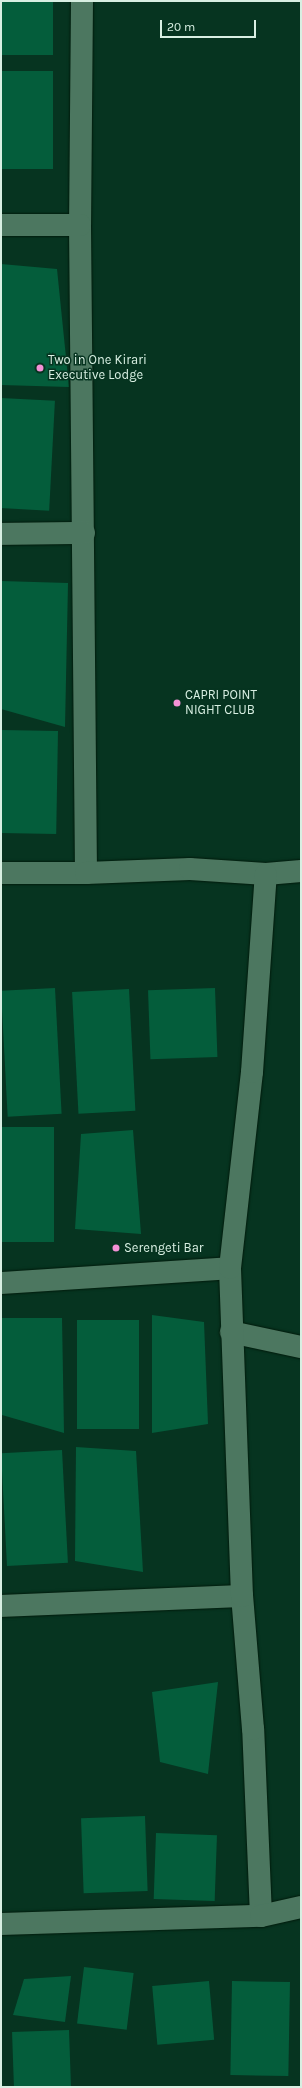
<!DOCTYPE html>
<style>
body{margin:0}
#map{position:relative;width:302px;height:2088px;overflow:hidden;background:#063420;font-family:Karla,sans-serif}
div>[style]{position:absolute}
.building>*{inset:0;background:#045d3b;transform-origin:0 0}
.roads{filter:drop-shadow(0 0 1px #001a0b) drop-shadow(0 0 1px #001a0b)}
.minor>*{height:22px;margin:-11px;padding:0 11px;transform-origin:11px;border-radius:11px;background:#4c7760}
.dots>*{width:11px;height:11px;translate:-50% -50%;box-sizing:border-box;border:2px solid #063420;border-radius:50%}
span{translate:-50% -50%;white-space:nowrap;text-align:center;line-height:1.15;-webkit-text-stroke:3px #063420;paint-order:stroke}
.poi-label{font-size:13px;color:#d8efe2}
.left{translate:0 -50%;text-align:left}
.frame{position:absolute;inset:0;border:2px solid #d8efe2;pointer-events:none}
.scale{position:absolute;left:160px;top:20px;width:96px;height:18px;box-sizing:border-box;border:2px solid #d8efe2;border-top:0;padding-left:5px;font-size:12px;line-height:14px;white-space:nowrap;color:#d8efe2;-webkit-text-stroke:3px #063420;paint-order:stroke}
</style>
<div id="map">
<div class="building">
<i style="left:1px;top:1px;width:52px;height:54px"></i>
<i style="left:1px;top:71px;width:52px;height:98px"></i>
<i style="clip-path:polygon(1px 264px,57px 269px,69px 387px,1px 385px)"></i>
<i style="left:1px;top:398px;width:54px;height:110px;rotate:3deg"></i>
<i style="clip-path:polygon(1px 581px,68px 583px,65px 727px,1px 709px)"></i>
<i style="left:1px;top:730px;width:57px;height:103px;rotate:1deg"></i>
<i style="left:55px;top:988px;width:126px;height:54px;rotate:87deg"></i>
<i style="left:215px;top:988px;width:69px;height:67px;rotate:88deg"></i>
<i style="left:129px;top:989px;width:122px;height:57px;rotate:87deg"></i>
<i style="left:1px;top:1127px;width:53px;height:115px"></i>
<i style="clip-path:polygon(133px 1130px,141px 1234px,75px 1229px,81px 1134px)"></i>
<i style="clip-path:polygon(152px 1315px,204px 1322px,208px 1424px,152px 1433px)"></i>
<i style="clip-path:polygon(1px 1318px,62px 1318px,64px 1433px,2px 1415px)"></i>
<i style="left:77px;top:1320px;width:62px;height:109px"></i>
<i style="clip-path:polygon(76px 1447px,136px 1451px,143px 1572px,75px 1561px)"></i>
<i style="left:62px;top:1450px;width:113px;height:61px;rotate:87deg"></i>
<i style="clip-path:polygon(218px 1682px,208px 1774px,160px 1762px,152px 1692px)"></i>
<i style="left:145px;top:1816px;width:75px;height:64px;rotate:88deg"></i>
<i style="left:156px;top:1833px;width:61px;height:66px;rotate:2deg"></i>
<i style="left:84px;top:1967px;width:50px;height:57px;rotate:7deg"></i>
<i style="clip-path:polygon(71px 1976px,65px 2022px,13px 2015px,24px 1979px)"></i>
<i style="left:209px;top:1981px;width:59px;height:57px;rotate:85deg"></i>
<i style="left:232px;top:1981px;width:58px;height:94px;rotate:1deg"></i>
<i style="left:69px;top:2030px;width:57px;height:57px;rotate:88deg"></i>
</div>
<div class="roads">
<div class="minor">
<i style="left:82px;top:1px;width:224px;rotate:90.5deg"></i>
<i style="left:80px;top:225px;width:648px;rotate:89.47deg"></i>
<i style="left:1px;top:225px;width:79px"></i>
<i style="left:1px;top:534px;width:83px;rotate:-0.7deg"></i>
<i style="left:1px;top:873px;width:85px"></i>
<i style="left:86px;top:873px;width:104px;rotate:-2.2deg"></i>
<i style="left:190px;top:869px;width:76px;rotate:3.8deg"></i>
<i style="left:266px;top:874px;width:35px;rotate:-5deg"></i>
<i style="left:1px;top:1283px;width:229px;rotate:-3.7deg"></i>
<i style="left:231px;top:1332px;width:72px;rotate:12.1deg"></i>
<i style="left:1px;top:1606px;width:241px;rotate:-2.4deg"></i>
<i style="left:261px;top:1916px;width:187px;rotate:-92.4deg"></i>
<i style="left:253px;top:1729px;width:133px;rotate:-94.7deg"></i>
<i style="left:242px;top:1596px;width:328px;rotate:-92.1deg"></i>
<i style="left:230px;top:1268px;width:197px;rotate:-83.6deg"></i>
<i style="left:252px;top:1072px;width:198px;rotate:-86deg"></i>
<i style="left:1px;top:1924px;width:260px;rotate:-1.8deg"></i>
<i style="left:261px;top:1916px;width:41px;rotate:-12.7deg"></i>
</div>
</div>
<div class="dots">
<i style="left:40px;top:368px;background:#f391d5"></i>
<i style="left:177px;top:703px;background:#f391d5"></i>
<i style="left:116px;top:1248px;background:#f391d5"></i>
</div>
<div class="poi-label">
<span class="left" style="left:48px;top:368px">Two in One Kirari<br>Executive Lodge</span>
<span class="left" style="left:185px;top:703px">CAPRI POINT<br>NIGHT CLUB</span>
<span class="left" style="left:124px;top:1248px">Serengeti Bar</span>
</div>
<div class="frame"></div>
<div class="scale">20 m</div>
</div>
